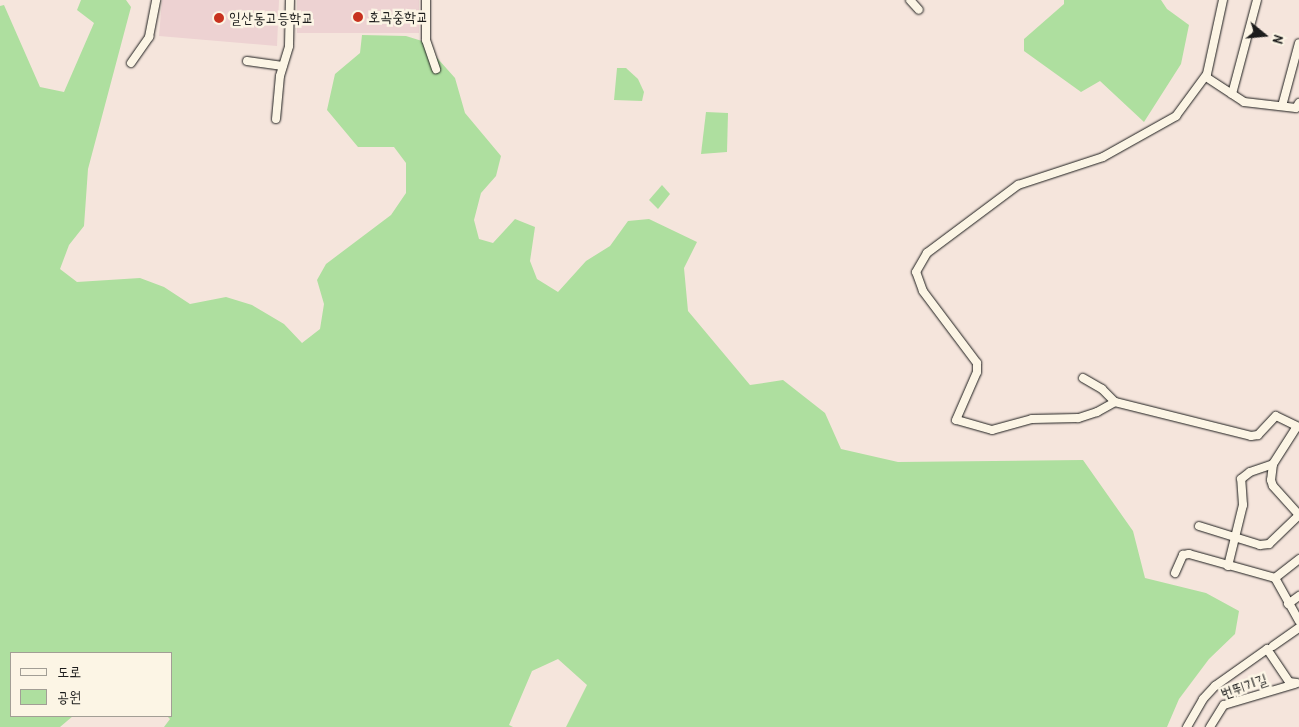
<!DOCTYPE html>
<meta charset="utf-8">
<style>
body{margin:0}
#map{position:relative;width:1299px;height:727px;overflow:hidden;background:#f5e5dc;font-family:"Patrick Hand","Poor Story",sans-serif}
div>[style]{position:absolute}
.built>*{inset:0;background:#edd2d2;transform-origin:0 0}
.green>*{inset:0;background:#aedf9f}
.roads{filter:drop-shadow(0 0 1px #1c1c1c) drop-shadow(0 0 1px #1c1c1c)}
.street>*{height:8px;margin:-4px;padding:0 4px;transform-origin:4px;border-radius:4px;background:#fcf5e5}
.dots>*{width:14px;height:14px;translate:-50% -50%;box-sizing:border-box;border:2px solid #fcf5e5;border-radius:50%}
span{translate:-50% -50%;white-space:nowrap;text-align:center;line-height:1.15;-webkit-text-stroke:5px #fcf5e5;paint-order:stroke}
.poi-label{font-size:15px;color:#1c1c1c}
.left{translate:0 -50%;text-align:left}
.street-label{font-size:15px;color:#1c1c1c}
.legend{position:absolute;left:10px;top:652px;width:162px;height:65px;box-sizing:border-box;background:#fcf5e5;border:1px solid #a29e95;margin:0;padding:6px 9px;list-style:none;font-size:15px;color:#1c1c1c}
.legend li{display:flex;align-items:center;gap:10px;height:25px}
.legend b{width:25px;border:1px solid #a29e95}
.north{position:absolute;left:1239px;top:10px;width:50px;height:50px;-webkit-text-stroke:4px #fcf5e5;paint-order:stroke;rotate:107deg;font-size:14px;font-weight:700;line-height:20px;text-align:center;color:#1c1c1c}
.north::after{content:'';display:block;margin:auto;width:18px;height:22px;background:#1c1c1c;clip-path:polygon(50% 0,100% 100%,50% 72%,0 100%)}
</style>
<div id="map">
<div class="built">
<i style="clip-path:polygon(162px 0,279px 0,277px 46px,159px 36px)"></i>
<i style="left:297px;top:0;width:122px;height:33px"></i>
</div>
<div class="green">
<i style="clip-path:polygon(81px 0,126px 0,131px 7px,88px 169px,84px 226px,69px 245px,60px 269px,77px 282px,140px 278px,164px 287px,190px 304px,226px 297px,252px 305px,284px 324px,302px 343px,320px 329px,324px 304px,317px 280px,326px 264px,391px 215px,406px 193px,406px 163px,394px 147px,358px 147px,327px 110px,335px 74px,360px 53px,362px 35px,406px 36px,422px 41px,455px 78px,465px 113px,501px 156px,496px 176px,481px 193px,474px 220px,479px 239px,493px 243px,515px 219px,535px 227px,530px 261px,537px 279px,558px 292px,586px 261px,610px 246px,628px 221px,649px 219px,697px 242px,684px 268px,688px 311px,750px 385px,783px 380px,825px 413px,841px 449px,898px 462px,1083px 460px,1133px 531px,1145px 578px,1206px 593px,1239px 611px,1235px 634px,1209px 659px,1179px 699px,1167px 727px,566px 727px,587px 685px,558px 659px,532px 671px,509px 725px,513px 727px,164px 727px,170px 719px,167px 716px,171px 716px,171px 653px,11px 653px,11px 716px,73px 716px,60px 727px,0 727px,0 6px,4px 5px,40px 87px,64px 92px,94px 23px,77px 10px)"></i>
<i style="clip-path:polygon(1064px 0,1161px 0,1167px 9px,1189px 25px,1181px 64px,1144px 122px,1100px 81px,1081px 92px,1024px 51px,1024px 39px,1064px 4px)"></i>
<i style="clip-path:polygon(617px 68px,626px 68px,638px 79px,644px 92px,642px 101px,614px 100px)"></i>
<i style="clip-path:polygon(706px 112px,728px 113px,727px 152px,701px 154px)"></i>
<i style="clip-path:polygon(662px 185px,670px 194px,658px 209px,649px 200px)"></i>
</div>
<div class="roads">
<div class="street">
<i style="left:426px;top:0;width:40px;rotate:90deg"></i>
<i style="left:426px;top:40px;width:31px;rotate:71deg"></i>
<i style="left:910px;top:0;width:13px;rotate:48deg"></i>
<i style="left:247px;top:61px;width:36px;rotate:8deg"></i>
<i style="left:131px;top:63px;width:32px;rotate:-55deg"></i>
<i style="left:149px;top:37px;width:38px;rotate:-79deg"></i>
<i style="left:1206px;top:77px;width:45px;rotate:33.3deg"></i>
<i style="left:1244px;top:102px;width:52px;rotate:6.6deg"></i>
<i style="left:1296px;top:108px;width:6px;rotate:-59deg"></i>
<i style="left:1232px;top:94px;width:97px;rotate:-75.1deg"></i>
<i style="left:1282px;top:106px;width:65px;rotate:-74.9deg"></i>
<i style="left:276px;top:119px;width:43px;rotate:-84.7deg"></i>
<i style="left:280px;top:76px;width:31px;rotate:-73deg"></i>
<i style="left:289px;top:46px;width:46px;rotate:-88.8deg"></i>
<i style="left:1083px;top:378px;width:22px;rotate:30deg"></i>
<i style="left:1102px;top:389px;width:18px;rotate:45deg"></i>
<i style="left:1115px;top:402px;width:140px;rotate:14deg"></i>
<i style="left:1251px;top:436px;width:7px;rotate:-8deg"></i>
<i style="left:1258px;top:435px;width:26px;rotate:-47deg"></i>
<i style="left:1276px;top:416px;width:25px;rotate:26deg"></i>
<i style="left:1115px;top:402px;width:21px;rotate:151deg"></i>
<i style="left:1097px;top:412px;width:20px;rotate:162deg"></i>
<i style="left:1078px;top:418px;width:46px;rotate:178.8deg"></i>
<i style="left:1032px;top:419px;width:41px;rotate:164.6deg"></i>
<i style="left:992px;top:430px;width:37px;rotate:-164deg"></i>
<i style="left:956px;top:420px;width:52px;rotate:-66.4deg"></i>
<i style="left:977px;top:372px;width:9px;rotate:-90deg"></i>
<i style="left:977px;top:363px;width:90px;rotate:-126.9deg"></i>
<i style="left:923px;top:291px;width:20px;rotate:-110deg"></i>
<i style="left:916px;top:272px;width:22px;rotate:-60deg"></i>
<i style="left:927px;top:253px;width:114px;rotate:-36.8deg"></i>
<i style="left:1018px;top:185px;width:89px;rotate:-18.2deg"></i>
<i style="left:1103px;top:157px;width:84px;rotate:-29.3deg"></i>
<i style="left:1176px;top:116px;width:52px;rotate:-53.6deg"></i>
<i style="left:1207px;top:74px;width:76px;rotate:-77.8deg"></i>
<i style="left:1296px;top:428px;width:43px;rotate:122.6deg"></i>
<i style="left:1273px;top:464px;width:16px;rotate:97deg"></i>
<i style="left:1271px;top:480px;width:6px;rotate:72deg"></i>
<i style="left:1273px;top:486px;width:39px;rotate:48deg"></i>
<i style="left:1199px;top:526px;width:64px;rotate:17.3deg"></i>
<i style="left:1260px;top:545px;width:9px;rotate:-6deg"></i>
<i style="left:1269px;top:544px;width:42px;rotate:-44deg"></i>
<i style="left:1228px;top:566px;width:63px;rotate:-76.2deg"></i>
<i style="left:1243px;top:505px;width:26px;rotate:-94deg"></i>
<i style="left:1241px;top:479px;width:11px;rotate:-38deg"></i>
<i style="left:1250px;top:472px;width:24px;rotate:-19deg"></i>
<i style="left:1175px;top:573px;width:20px;rotate:-66deg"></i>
<i style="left:1183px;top:555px;width:6px;rotate:-9deg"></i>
<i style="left:1189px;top:554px;width:89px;rotate:15.6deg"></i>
<i style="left:1275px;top:578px;width:49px;rotate:60.8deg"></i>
<i style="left:1275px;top:578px;width:31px;rotate:-38deg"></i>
<i style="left:1288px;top:604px;width:14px;rotate:-36deg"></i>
<i style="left:1273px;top:646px;width:32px;rotate:-35deg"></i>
<i style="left:1187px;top:727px;width:32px;rotate:-60deg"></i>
<i style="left:1203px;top:699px;width:18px;rotate:-47deg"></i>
<i style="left:1215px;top:686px;width:64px;rotate:-35.4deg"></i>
<i style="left:1267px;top:649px;width:40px;rotate:56deg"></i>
<i style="left:1289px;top:682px;width:8px;rotate:7deg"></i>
<i style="left:1210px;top:727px;width:26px;rotate:-58deg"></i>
<i style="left:1224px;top:705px;width:74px;rotate:-16.5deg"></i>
</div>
</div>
<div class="dots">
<i style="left:358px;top:17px;background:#c8321e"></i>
<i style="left:219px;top:18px;background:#c8321e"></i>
</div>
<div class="poi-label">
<span class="left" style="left:368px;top:17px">호곡중학교</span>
<span class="left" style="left:229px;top:18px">일산동고등학교</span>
</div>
<div class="street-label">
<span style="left:1244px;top:686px;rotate:-19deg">번뛰기길</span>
</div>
<ul class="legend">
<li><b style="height:6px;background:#fcf5e5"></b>도로</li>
<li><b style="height:14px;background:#aedf9f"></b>공원</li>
</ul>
<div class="north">N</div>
</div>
